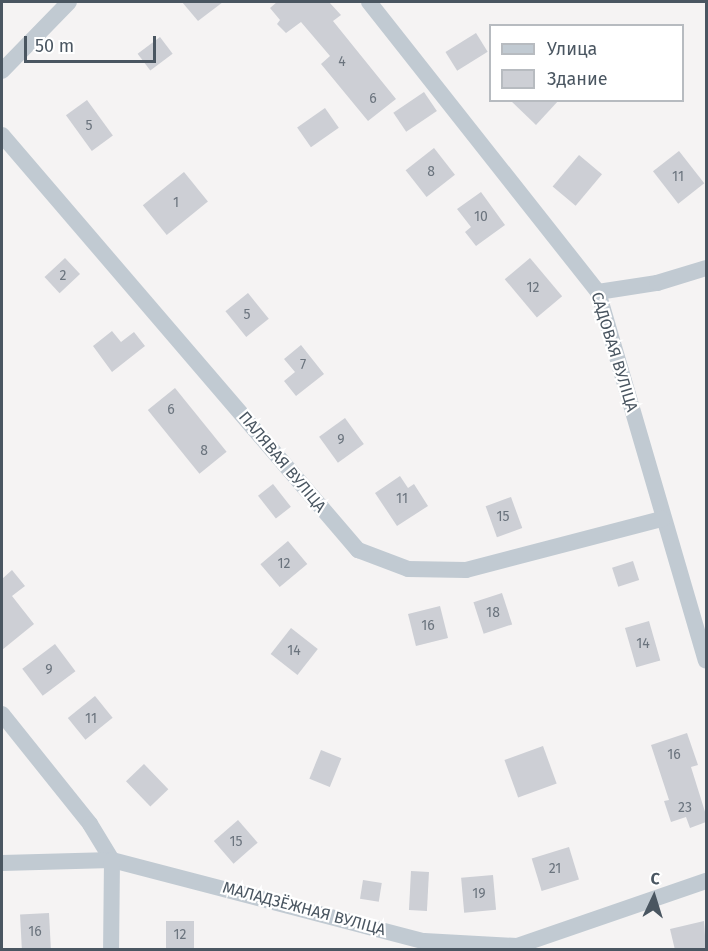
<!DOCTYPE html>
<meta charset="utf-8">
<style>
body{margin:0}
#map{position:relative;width:708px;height:951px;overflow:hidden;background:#f5f3f3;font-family:"Fira Sans",sans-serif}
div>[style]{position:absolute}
.building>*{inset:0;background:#cdcfd5;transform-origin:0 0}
.street>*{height:16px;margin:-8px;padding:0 8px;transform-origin:8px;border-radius:8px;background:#c1cad2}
span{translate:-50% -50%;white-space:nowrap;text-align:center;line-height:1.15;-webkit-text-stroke:4.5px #fff;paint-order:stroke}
.number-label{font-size:14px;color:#6b747e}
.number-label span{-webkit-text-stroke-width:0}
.street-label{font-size:16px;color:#4a5661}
.frame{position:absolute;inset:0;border:3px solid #4a5661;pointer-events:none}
.legend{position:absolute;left:489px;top:24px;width:195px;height:78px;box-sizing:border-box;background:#fff;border:2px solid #b7bbc0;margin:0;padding:8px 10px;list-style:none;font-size:18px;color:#4a5661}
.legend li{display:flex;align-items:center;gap:12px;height:30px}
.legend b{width:30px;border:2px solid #b7bbc0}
.north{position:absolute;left:624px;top:867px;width:60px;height:60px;-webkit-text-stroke:4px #fff;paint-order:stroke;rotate:4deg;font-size:16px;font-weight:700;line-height:24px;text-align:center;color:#4a5661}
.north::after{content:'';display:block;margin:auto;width:21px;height:27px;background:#4a5661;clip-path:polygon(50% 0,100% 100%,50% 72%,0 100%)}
.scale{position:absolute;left:24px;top:36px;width:132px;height:27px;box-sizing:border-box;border:3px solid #4a5661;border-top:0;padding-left:8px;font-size:18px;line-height:21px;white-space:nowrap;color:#4a5661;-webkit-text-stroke:4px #fff;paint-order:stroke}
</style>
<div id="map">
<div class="building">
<i style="clip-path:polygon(182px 2px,223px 2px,198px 21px)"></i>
<i style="clip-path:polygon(277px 2px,329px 2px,341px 15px,333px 21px,396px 99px,368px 121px,321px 64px,330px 56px,301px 22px,286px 33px,277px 24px,280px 20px,270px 8px)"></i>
<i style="left:476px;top:33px;width:22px;height:36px;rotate:58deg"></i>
<i style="left:160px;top:37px;width:21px;height:28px;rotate:53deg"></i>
<i style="left:424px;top:92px;width:23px;height:37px;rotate:56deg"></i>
<i style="left:87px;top:100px;width:44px;height:26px;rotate:54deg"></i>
<i style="clip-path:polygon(510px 100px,559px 100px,536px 125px)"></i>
<i style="left:325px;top:108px;width:24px;height:34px;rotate:55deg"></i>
<i style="left:434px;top:148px;width:34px;height:36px;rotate:52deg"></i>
<i style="left:679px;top:151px;width:41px;height:33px;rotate:52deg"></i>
<i style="left:579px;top:155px;width:30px;height:41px;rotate:40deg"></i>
<i style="left:184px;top:172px;width:38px;height:53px;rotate:51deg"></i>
<i style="clip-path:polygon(481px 192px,505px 225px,476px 246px,465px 232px,471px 227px,457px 209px)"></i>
<i style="left:65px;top:258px;width:22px;height:28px;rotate:47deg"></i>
<i style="left:530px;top:258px;width:50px;height:33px;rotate:50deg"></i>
<i style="left:248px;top:293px;width:33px;height:29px;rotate:51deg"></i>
<i style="clip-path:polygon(112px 331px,121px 342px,134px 332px,145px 346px,112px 372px,93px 346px)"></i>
<i style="clip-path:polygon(301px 345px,324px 374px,296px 396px,284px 381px,295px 372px,284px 359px)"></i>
<i style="left:175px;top:388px;width:82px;height:35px;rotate:51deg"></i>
<i style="left:345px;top:418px;width:32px;height:32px;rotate:54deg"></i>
<i style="clip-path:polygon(400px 476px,408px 488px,414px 484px,428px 506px,397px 526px,375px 493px)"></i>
<i style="left:273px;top:484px;width:29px;height:19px;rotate:52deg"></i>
<i style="left:511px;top:497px;width:33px;height:27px;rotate:70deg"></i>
<i style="left:288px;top:541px;width:30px;height:36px;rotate:50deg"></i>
<i style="left:633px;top:561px;width:20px;height:22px;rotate:72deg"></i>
<i style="clip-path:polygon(12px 570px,25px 586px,12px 596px,34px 624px,2px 650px,2px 579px)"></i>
<i style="left:502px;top:593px;width:33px;height:30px;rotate:72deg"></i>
<i style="left:440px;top:606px;width:33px;height:33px;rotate:76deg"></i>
<i style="left:649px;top:621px;width:41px;height:25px;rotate:74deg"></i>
<i style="left:291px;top:628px;width:34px;height:33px;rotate:38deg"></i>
<i style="left:55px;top:644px;width:34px;height:41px;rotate:53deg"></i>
<i style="left:95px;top:696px;width:28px;height:35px;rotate:51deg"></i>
<i style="clip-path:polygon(687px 733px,698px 765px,691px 767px,706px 815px,706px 822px,690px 828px,686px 817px,671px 822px,664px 801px,669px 800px,651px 745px)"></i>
<i style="left:543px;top:746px;width:40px;height:41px;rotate:70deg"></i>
<i style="left:321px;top:750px;width:22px;height:31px;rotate:22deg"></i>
<i style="left:144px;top:764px;width:35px;height:25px;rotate:46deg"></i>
<i style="left:238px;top:820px;width:30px;height:32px;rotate:49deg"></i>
<i style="left:569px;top:847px;width:34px;height:39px;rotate:73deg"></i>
<i style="left:411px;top:871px;width:18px;height:39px;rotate:3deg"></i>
<i style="left:493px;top:875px;width:35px;height:32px;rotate:85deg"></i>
<i style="left:363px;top:880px;width:19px;height:19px;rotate:9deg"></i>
<i style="left:49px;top:913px;width:37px;height:29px;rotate:87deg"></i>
<i style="left:166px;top:921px;width:28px;height:29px"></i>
<i style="clip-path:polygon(704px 921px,706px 950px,675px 950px,670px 929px)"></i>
</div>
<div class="street">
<i style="left:369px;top:2px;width:370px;rotate:51.7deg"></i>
<i style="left:598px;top:292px;width:384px;rotate:73.7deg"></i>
<i style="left:2px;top:71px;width:96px;rotate:-45.8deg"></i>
<i style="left:2px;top:135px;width:547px;rotate:49.38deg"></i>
<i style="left:358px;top:550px;width:53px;rotate:20.8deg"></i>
<i style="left:408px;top:569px;width:58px;rotate:1deg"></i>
<i style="left:466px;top:570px;width:203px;rotate:-14.6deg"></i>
<i style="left:598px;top:292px;width:60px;rotate:-8.7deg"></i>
<i style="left:657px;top:283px;width:51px;rotate:-17deg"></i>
<i style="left:2px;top:714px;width:141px;rotate:51.3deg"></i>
<i style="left:90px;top:824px;width:42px;rotate:58.6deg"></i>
<i style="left:112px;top:860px;width:322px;rotate:14.6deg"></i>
<i style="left:424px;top:941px;width:93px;rotate:3.1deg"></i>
<i style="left:517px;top:946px;width:200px;rotate:-19deg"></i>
<i style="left:2px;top:863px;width:110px;rotate:-1.6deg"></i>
<i style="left:112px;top:860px;width:90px;rotate:90.6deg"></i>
</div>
<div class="number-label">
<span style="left:342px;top:62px">4</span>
<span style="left:373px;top:99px">6</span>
<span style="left:89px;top:126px">5</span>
<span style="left:431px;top:172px">8</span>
<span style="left:678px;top:177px">11</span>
<span style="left:176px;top:203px">1</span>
<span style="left:481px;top:217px">10</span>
<span style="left:63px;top:276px">2</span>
<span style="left:533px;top:288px">12</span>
<span style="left:247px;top:315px">5</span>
<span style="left:303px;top:365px">7</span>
<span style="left:171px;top:410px">6</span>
<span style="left:341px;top:440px">9</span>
<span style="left:204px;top:451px">8</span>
<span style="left:402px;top:499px">11</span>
<span style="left:503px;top:517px">15</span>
<span style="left:284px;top:564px">12</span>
<span style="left:493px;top:613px">18</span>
<span style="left:428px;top:626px">16</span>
<span style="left:643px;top:644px">14</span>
<span style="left:294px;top:651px">14</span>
<span style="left:49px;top:670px">9</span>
<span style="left:91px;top:719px">11</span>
<span style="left:674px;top:755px">16</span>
<span style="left:685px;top:808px">23</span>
<span style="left:236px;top:842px">15</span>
<span style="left:555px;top:869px">21</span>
<span style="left:479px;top:894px">19</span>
<span style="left:35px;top:932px">16</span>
<span style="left:180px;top:935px">12</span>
</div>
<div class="street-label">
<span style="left:614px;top:352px;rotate:73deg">САДОВАЯ ВУЛІЦА</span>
<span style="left:282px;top:462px;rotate:50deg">ПАЛЯВАЯ ВУЛІЦА</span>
<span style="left:304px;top:909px;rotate:15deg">МАЛАДЗЁЖНАЯ ВУЛІЦА</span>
</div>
<div class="frame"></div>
<ul class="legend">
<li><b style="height:8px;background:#c1cad2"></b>Улица</li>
<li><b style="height:16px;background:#cdcfd5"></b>Здание</li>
</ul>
<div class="north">С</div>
<div class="scale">50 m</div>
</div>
